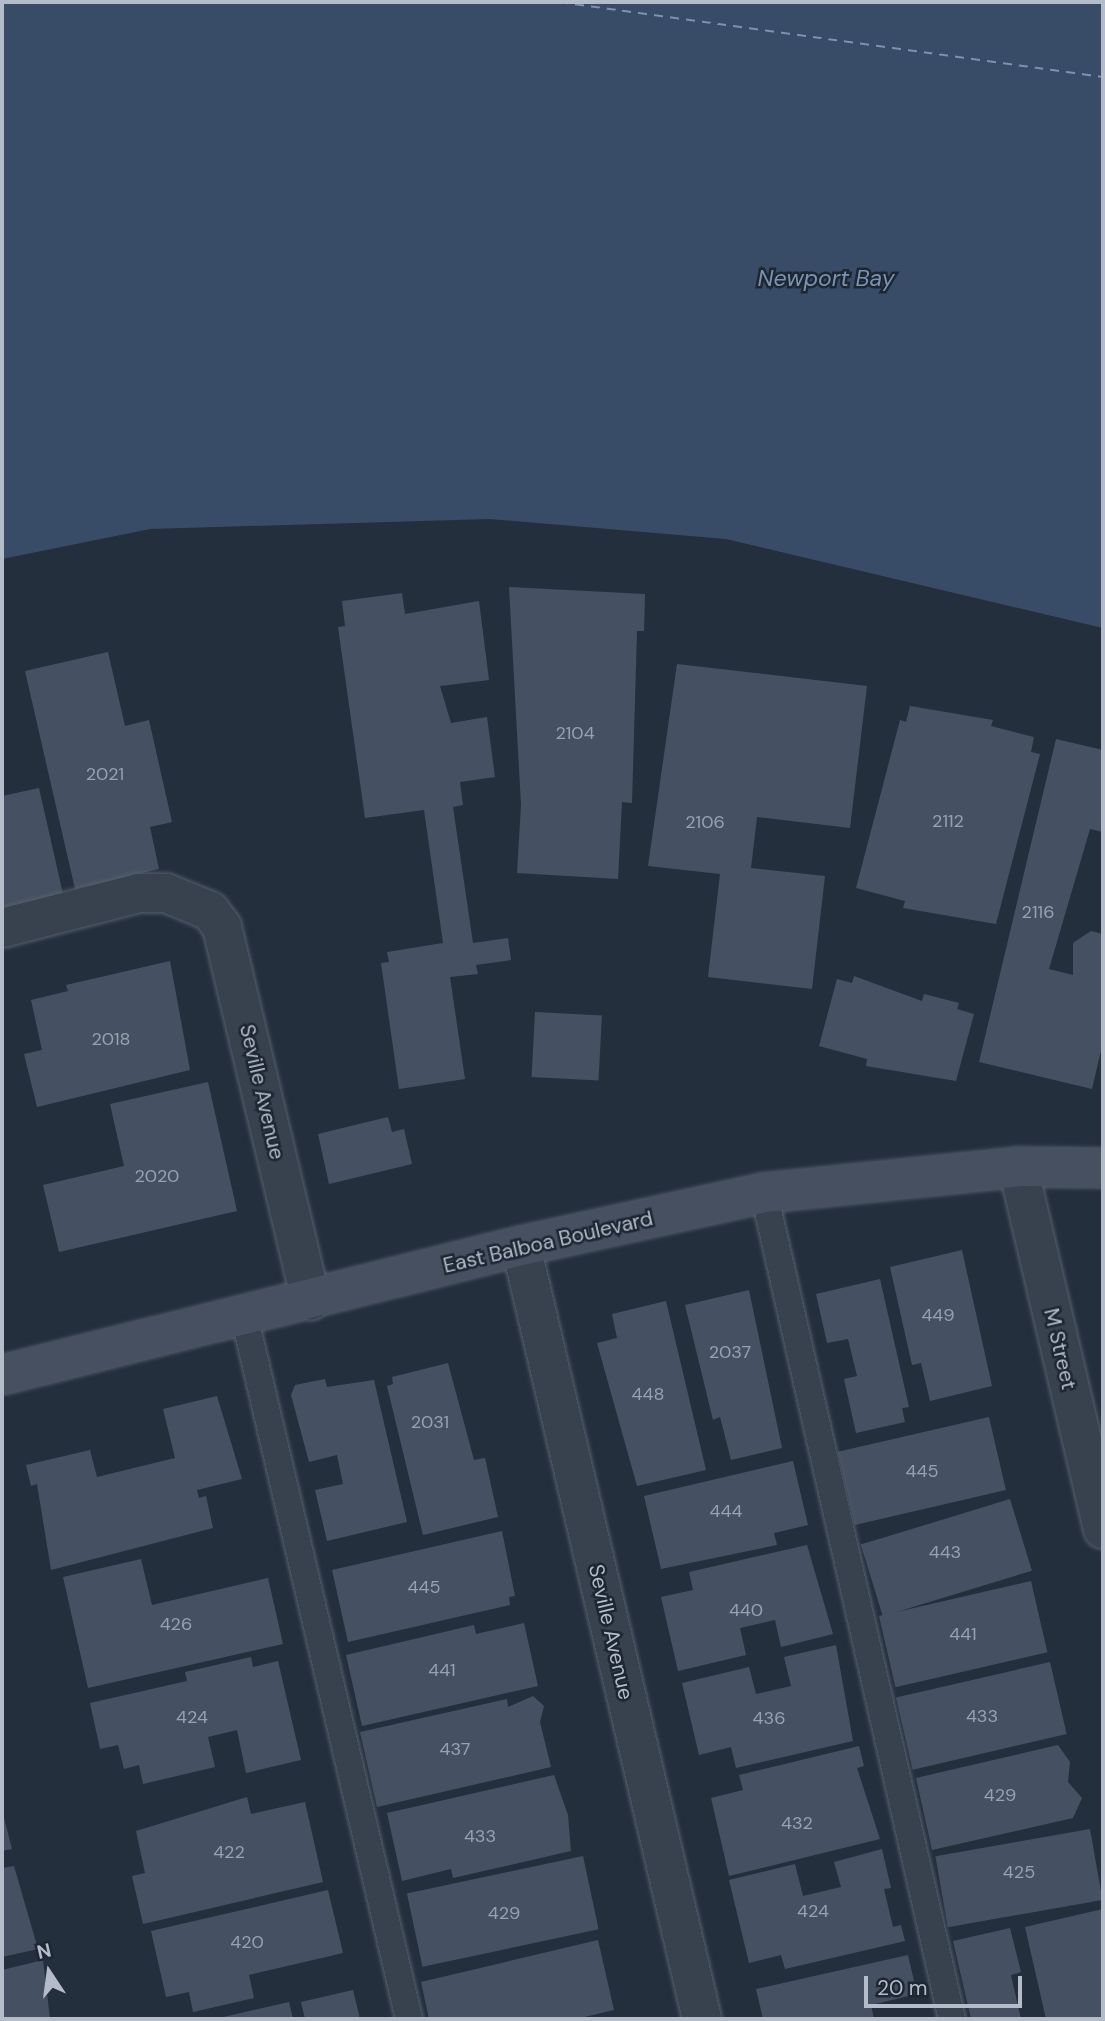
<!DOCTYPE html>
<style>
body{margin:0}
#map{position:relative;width:1105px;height:2021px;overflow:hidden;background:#242f3e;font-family:"DM Sans",sans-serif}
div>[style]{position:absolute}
.water>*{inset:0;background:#394c67}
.ferry>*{height:2px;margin-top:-1px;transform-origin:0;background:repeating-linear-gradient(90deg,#7c92b1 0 9px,transparent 0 16px)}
.building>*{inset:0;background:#455162;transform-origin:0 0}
.roads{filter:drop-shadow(0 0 2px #565f6c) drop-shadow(0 0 2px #565f6c)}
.lane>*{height:26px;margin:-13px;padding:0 13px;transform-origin:13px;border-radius:13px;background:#38414e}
.street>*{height:38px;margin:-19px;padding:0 19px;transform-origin:19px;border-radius:19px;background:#38414e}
.secondary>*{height:38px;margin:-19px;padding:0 19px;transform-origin:19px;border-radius:19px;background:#465061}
span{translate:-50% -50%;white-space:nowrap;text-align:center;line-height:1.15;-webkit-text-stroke:5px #1d2633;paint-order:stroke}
.number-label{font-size:18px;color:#98a1af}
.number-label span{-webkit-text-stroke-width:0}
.street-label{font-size:21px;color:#b4bcc9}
.water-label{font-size:23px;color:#7c92b1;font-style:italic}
.frame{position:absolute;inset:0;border:4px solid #b4bcc9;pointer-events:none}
.north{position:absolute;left:14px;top:1937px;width:70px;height:70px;-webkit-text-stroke:5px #1d2633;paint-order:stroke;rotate:347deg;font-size:19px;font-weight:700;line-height:28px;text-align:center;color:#b4bcc9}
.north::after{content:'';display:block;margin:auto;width:24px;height:32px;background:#b4bcc9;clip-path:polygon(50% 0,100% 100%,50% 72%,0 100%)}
.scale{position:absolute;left:864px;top:1976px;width:158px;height:32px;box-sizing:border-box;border:4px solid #b4bcc9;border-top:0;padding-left:9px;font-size:21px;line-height:24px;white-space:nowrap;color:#b4bcc9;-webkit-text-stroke:5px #1d2633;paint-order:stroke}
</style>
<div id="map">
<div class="water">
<i style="clip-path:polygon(2px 2px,1103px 2px,1103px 628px,726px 539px,489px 519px,150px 529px,2px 559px)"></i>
</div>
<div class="ferry">
<i style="left:559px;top:2px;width:549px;rotate:7.85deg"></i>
</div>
<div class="building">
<i style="clip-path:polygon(509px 587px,645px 594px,644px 631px,637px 631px,632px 803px,622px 802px,618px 879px,517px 873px,521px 805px)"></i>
<i style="clip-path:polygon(402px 593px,405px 614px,479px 601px,489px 680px,440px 686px,451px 723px,487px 717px,495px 777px,460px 782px,463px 805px,453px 807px,473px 943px,508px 938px,511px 960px,476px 965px,478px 974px,450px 977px,465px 1079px,399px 1089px,381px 963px,389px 962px,387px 952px,443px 943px,424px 810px,365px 818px,338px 627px,345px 626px,342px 601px)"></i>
<i style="clip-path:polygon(108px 652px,125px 726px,149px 720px,172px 822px,150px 827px,159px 869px,75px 889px,25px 671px)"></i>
<i style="clip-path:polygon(677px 664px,867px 686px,850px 828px,757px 817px,751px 868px,825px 876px,812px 989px,708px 977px,720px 874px,648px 866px)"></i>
<i style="clip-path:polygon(910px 706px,993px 720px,991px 726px,1034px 737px,1031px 752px,1040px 754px,996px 924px,903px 908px,905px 901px,856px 888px,900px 720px,906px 722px)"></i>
<i style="clip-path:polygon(1056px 739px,1103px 750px,1103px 832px,1090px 829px,1049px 969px,1073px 975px,1073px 943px,1091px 931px,1103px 934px,1103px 1042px,1092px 1089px,979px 1062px)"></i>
<i style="clip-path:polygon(39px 788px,63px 894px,2px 908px,2px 796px)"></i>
<i style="clip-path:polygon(170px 961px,190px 1070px,37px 1107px,24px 1054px,42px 1050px,31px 1000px,68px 991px,66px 985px)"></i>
<i style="clip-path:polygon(854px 976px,922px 1001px,924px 994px,959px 1003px,957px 1009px,974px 1014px,956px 1081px,866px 1066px,867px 1059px,819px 1046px,837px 979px,852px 983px)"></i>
<i style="left:535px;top:1012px;width:67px;height:65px;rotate:3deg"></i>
<i style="clip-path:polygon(208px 1082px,237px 1211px,59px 1252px,43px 1185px,124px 1166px,110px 1104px)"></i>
<i style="clip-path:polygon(388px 1117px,392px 1132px,404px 1129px,412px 1164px,329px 1184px,318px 1134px)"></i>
<i style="clip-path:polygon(962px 1250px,992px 1386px,930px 1401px,921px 1363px,912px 1365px,890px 1267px)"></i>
<i style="clip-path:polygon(880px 1279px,909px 1407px,902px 1408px,905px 1422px,856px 1433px,844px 1379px,857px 1376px,848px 1339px,827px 1343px,816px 1294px)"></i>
<i style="clip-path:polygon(749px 1290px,782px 1448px,731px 1460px,720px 1417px,713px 1420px,685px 1305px)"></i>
<i style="clip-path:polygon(666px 1301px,706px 1470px,637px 1486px,597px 1343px,617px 1338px,612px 1314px)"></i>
<i style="clip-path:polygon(448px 1363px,474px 1460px,485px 1458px,498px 1517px,423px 1535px,387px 1386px,393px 1384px,392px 1377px)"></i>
<i style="clip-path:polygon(325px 1379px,327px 1387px,374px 1380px,407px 1522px,327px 1541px,315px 1490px,343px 1484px,337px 1455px,309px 1462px,291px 1395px,295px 1385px)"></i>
<i style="clip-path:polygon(217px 1396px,242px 1479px,197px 1490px,199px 1498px,206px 1496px,213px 1528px,51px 1570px,37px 1484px,31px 1486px,26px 1465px,90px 1450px,97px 1477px,175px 1458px,163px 1409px)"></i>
<i style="left:989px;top:1417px;width:75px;height:155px;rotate:77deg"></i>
<i style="clip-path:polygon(793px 1461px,808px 1525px,774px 1533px,777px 1545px,661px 1569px,644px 1496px)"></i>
<i style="left:1010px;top:1499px;width:75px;height:156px;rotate:73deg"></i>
<i style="clip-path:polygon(502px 1531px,515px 1596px,509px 1597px,510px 1605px,348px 1642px,332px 1570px)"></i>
<i style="clip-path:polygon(807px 1545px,833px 1634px,781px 1647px,775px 1620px,740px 1628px,746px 1655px,678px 1671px,661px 1597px,693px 1590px,689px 1572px)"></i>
<i style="clip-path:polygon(141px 1559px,152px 1605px,268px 1578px,283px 1644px,88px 1688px,63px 1577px)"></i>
<i style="left:1031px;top:1581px;width:73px;height:156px;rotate:77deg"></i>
<i style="clip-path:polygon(524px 1623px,538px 1686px,362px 1726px,346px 1655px,474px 1625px,476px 1634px)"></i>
<i style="clip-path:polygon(836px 1645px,853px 1741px,736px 1768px,731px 1747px,699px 1755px,682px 1683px,749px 1667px,756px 1694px,791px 1686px,784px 1657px)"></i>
<i style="clip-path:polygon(251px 1657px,253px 1667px,278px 1661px,301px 1760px,246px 1773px,237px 1730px,208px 1737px,215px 1767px,143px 1784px,139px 1765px,124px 1769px,118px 1745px,100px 1749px,90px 1703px,187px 1681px,185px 1672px)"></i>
<i style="left:1050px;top:1662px;width:74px;height:158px;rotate:77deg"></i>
<i style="clip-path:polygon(533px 1696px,544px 1706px,540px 1722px,551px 1767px,377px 1807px,360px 1732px,507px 1699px,508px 1707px)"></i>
<i style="clip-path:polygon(1058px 1745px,1070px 1762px,1068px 1782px,1082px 1798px,1073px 1818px,932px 1850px,916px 1778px)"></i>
<i style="clip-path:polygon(859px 1746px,864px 1766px,857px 1768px,880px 1839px,729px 1876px,711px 1798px,743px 1790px,739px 1775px)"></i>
<i style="clip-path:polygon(554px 1775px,568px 1815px,571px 1851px,453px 1878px,451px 1869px,402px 1881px,387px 1813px)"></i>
<i style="clip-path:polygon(247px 1797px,251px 1814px,305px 1802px,323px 1882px,143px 1924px,132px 1876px,145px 1873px,136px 1831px)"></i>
<i style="clip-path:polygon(2px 1810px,12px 1849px,2px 1851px)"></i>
<i style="left:1090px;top:1829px;width:72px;height:157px;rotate:80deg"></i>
<i style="clip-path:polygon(882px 1849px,891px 1888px,884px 1889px,893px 1927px,901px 1925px,905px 1941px,785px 1969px,781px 1955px,749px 1963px,729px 1880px,795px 1864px,803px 1896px,841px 1887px,834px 1862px)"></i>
<i style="left:583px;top:1856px;width:75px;height:180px;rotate:78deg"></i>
<i style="clip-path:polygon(14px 1866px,38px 1949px,2px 1957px,2px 1868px)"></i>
<i style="clip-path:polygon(328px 1890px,343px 1953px,249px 1975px,254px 1998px,193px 2012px,189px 1992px,166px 1997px,151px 1931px)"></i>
<i style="clip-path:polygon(1103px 1909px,1103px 2019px,1046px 2019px,1025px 1927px)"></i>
<i style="clip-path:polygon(1010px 1928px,1021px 1972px,1011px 1975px,1021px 2019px,971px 2019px,953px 1941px)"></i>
<i style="clip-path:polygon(598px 1940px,614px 2010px,576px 2019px,429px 2019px,421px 1982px)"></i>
<i style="clip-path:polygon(908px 1955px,917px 1994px,871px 2005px,874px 2019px,763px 2019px,756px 1989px)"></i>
<i style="clip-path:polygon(43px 1960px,50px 2019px,2px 2019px,2px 1970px)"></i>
<i style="clip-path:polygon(353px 1990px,360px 2019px,305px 2019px,301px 2002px)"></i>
<i style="clip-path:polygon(289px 2002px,293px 2019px,220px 2019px,219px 2018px)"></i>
</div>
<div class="roads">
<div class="lane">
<i style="left:764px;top:1193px;width:847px;rotate:77.18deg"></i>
<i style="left:245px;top:1319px;width:719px;rotate:76.81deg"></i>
</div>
<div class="street">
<i style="left:2px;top:928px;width:141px;rotate:-14.3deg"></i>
<i style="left:139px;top:893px;width:27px"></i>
<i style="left:166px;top:893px;width:48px;rotate:22.2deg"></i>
<i style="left:210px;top:911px;width:20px;rotate:53deg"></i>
<i style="left:222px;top:927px;width:384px;rotate:76.6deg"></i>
<i style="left:1018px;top:1167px;width:372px;rotate:76.8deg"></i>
<i style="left:521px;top:1246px;width:794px;rotate:76.82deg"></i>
</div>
<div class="secondary">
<i style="left:2px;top:1375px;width:535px;rotate:-13.96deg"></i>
<i style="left:521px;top:1246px;width:249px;rotate:-12.3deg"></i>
<i style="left:764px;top:1193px;width:255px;rotate:-5.8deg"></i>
<i style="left:1018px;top:1167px;width:85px;rotate:0.7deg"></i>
</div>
</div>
<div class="number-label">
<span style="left:575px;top:733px">2104</span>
<span style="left:105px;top:774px">2021</span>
<span style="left:948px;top:821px">2112</span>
<span style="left:705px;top:822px">2106</span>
<span style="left:1038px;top:912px">2116</span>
<span style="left:111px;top:1039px">2018</span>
<span style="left:157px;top:1176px">2020</span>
<span style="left:938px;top:1315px">449</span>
<span style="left:730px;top:1352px">2037</span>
<span style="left:648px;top:1394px">448</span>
<span style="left:430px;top:1422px">2031</span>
<span style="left:922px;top:1471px">445</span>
<span style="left:726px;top:1511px">444</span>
<span style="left:945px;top:1552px">443</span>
<span style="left:424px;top:1587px">445</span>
<span style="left:746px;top:1610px">440</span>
<span style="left:176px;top:1624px">426</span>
<span style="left:963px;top:1634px">441</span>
<span style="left:442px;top:1670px">441</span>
<span style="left:982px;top:1716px">433</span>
<span style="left:192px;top:1717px">424</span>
<span style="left:769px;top:1718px">436</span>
<span style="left:455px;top:1749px">437</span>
<span style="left:1000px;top:1795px">429</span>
<span style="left:797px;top:1823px">432</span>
<span style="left:480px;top:1836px">433</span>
<span style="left:229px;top:1852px">422</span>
<span style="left:1019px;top:1872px">425</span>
<span style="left:813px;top:1911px">424</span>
<span style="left:504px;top:1913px">429</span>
<span style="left:247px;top:1942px">420</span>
</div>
<div class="street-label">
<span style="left:262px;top:1092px;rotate:77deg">Seville Avenue</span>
<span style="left:548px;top:1242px;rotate:-13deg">East Balboa Boulevard</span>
<span style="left:1060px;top:1349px;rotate:77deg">M Street</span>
<span style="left:611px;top:1632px;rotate:77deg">Seville Avenue</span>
</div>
<div class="water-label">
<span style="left:826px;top:278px">Newport Bay</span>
</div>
<div class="frame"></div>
<div class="north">N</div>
<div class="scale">20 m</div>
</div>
